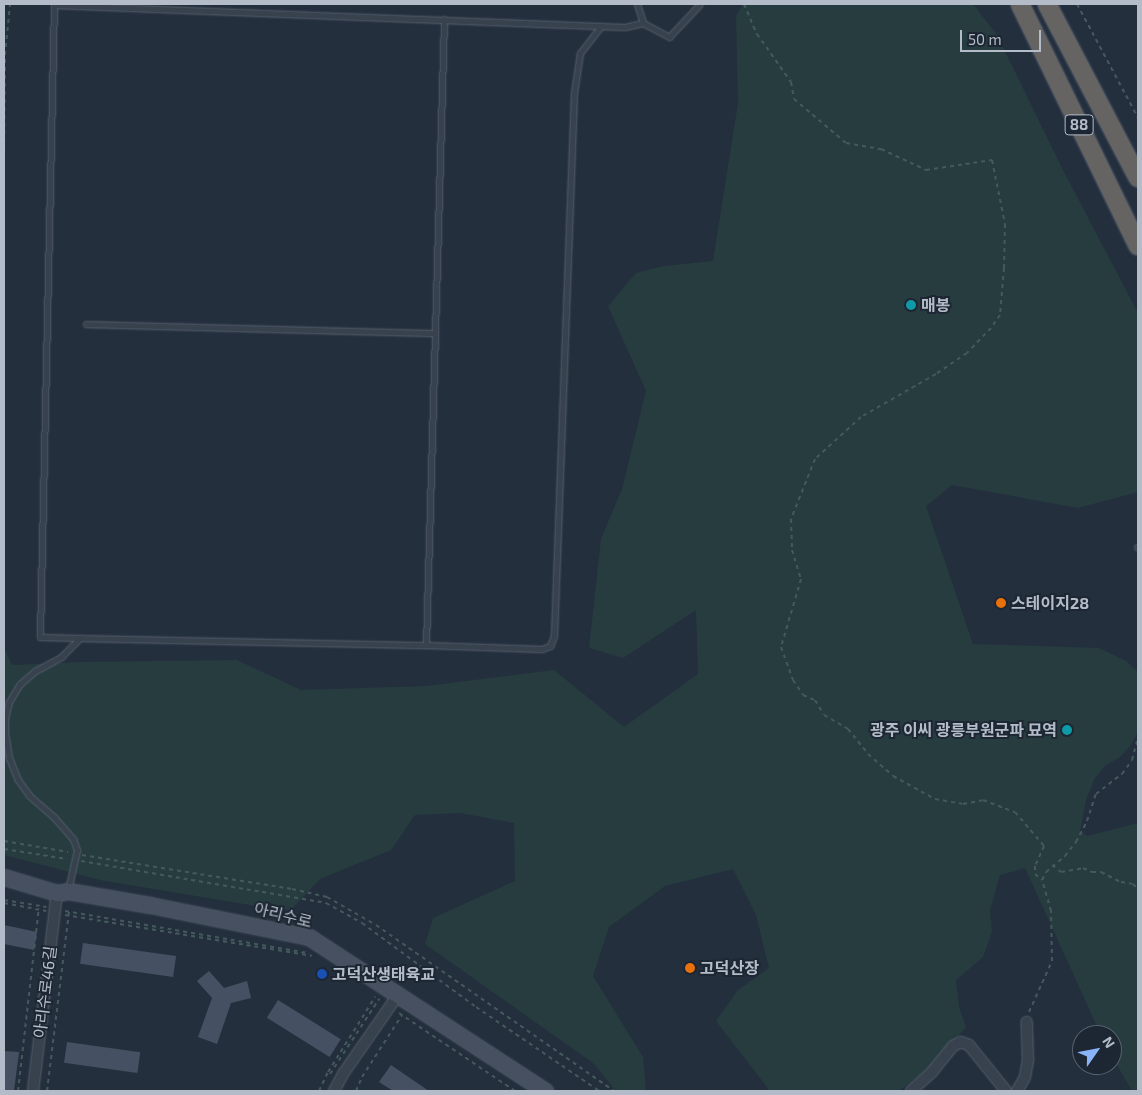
<!DOCTYPE html>
<meta charset="utf-8">
<style>
body{margin:0}
#map{position:relative;width:1142px;height:1095px;overflow:hidden;background:#242f3e;font-family:"Exo 2","Noto Sans KR",sans-serif}
div>[style]{position:absolute}
.green>*{inset:0;background:#263c3f}
.building>*{inset:0;background:#455162;transform-origin:0 0}
.path>*{height:2px;margin-top:-1px;transform-origin:0;background:repeating-linear-gradient(90deg,#44595c 0 4px,transparent 0 8px)}
.roads{filter:drop-shadow(0 0 1px #565f6c) drop-shadow(0 0 1px #565f6c)}
.service>*{height:5px;margin:-2.5px;padding:0 2.5px;transform-origin:2.5px;border-radius:2.5px;background:#38414e}
.minor>*{height:10px;margin:-5px;padding:0 5px;transform-origin:5px;border-radius:5px;background:#38414e}
.secondary>*{height:15px;margin:-7.5px;padding:0 7.5px;transform-origin:7.5px;border-radius:7.5px;background:#465061}
.trunk>*{height:18px;margin:-9px;padding:0 9px;transform-origin:9px;border-radius:9px;background:#656462}
.dots>*{width:14px;height:14px;translate:-50% -50%;box-sizing:border-box;border:2px solid #1d2633;border-radius:50%}
span{translate:-50% -50%;white-space:nowrap;text-align:center;line-height:1.15;-webkit-text-stroke:4px #1d2633;paint-order:stroke}
.shield-label span{padding:1px 4px;background:#1d2633;border:1px solid;border-radius:4px;-webkit-text-stroke-width:0}
.shield-label{font-size:15px;color:#b4bcc9;font-weight:700}
.poi-label{font-size:16px;color:#b4bcc9;font-weight:700}
.left{translate:0 -50%;text-align:left}
.right{translate:-100% -50%;text-align:right}
.street-label{font-size:16px;color:#b4bcc9}
.frame{position:absolute;inset:0;border:5px solid #b4bcc9;pointer-events:none}
.north{position:absolute;left:1072px;top:1025px;width:50px;height:50px;box-sizing:border-box;background:#1d2633;border:1px solid #59626f;border-radius:50%;rotate:57deg;font-size:14px;font-weight:700;line-height:20px;text-align:center;color:#b4bcc9}
.north::after{content:'';display:block;margin:auto;width:18px;height:22px;background:#8ab4f8;clip-path:polygon(50% 0,100% 100%,50% 72%,0 100%)}
.scale{position:absolute;left:960px;top:30px;width:81px;height:22px;box-sizing:border-box;border:2px solid #b4bcc9;border-top:0;padding-left:6px;font-size:15px;line-height:18px;white-space:nowrap;color:#b4bcc9;-webkit-text-stroke:4px #1d2633;paint-order:stroke}
</style>
<div id="map">
<div class="green">
<i style="clip-path:polygon(743px 4px,973px 4px,997px 35px,1062px 168px,1138px 313px,1138px 492px,1078px 508px,952px 485px,926px 506px,973px 644px,1099px 648px,1126px 661px,1138px 672px,1138px 732px,1130px 746px,1120px 757px,1106px 765px,1095px 778px,1086px 800px,1080px 831px,1087px 836px,1138px 823px,1138px 1091px,1132px 1091px,1112px 1056px,1112px 1035px,1101px 1035px,1025px 868px,1000px 875px,990px 911px,992px 932px,983px 957px,956px 980px,959px 1007px,966px 1027px,933px 1065px,899px 1091px,770px 1091px,716px 1021px,738px 990px,769px 968px,756px 915px,733px 869px,665px 886px,609px 927px,593px 976px,643px 1057px,646px 1091px,616px 1091px,593px 1063px,425px 944px,433px 918px,515px 881px,514px 823px,460px 813px,415px 815px,391px 850px,320px 879px,291px 910px,262px 907px,100px 880px,4px 855px,4px 647px,12px 665px,82px 662px,237px 660px,301px 690px,426px 686px,554px 670px,624px 727px,698px 674px,696px 610px,623px 658px,589px 648px,601px 539px,622px 489px,646px 391px,608px 306px,636px 273px,664px 266px,713px 261px,738px 103px,736px 16px)"></i>
</div>
<div class="building">
<i style="clip-path:polygon(4px 925px,37px 932px,34px 950px,4px 944px)"></i>
<i style="left:83px;top:943px;width:94px;height:21px;rotate:8deg"></i>
<i style="clip-path:polygon(209px 971px,224px 988px,247px 981px,251px 998px,231px 1003px,217px 1044px,198px 1037px,212px 998px,197px 981px)"></i>
<i style="left:278px;top:1000px;width:74px;height:21px;rotate:32deg"></i>
<i style="left:67px;top:1042px;width:74px;height:21px;rotate:8deg"></i>
<i style="clip-path:polygon(4px 1051px,19px 1052px,14px 1091px,4px 1091px)"></i>
<i style="clip-path:polygon(391px 1065px,429px 1091px,393px 1091px,379px 1082px)"></i>
</div>
<div class="path">
<i style="left:744px;top:4px;width:33px;rotate:67deg"></i>
<i style="left:757px;top:34px;width:59px;rotate:54.7deg"></i>
<i style="left:791px;top:82px;width:17px;rotate:80deg"></i>
<i style="left:794px;top:99px;width:68px;rotate:40.2deg"></i>
<i style="left:846px;top:143px;width:36px;rotate:10deg"></i>
<i style="left:881px;top:149px;width:50px;rotate:25deg"></i>
<i style="left:926px;top:170px;width:67px;rotate:-8.6deg"></i>
<i style="left:992px;top:160px;width:65px;rotate:78.5deg"></i>
<i style="left:1005px;top:224px;width:44px;rotate:91.3deg"></i>
<i style="left:1004px;top:268px;width:47px;rotate:94.9deg"></i>
<i style="left:1000px;top:315px;width:16px;rotate:125deg"></i>
<i style="left:991px;top:328px;width:35px;rotate:134deg"></i>
<i style="left:967px;top:353px;width:37px;rotate:146deg"></i>
<i style="left:936px;top:374px;width:86px;rotate:150.2deg"></i>
<i style="left:861px;top:417px;width:62px;rotate:137.6deg"></i>
<i style="left:815px;top:459px;width:65px;rotate:111.8deg"></i>
<i style="left:791px;top:519px;width:31px;rotate:88deg"></i>
<i style="left:792px;top:550px;width:30px;rotate:73deg"></i>
<i style="left:801px;top:579px;width:71px;rotate:106.4deg"></i>
<i style="left:781px;top:647px;width:35px;rotate:70deg"></i>
<i style="left:793px;top:680px;width:18px;rotate:56deg"></i>
<i style="left:803px;top:695px;width:13px;rotate:23deg"></i>
<i style="left:815px;top:700px;width:17px;rotate:59deg"></i>
<i style="left:824px;top:715px;width:28px;rotate:30deg"></i>
<i style="left:848px;top:729px;width:32px;rotate:51deg"></i>
<i style="left:868px;top:754px;width:33px;rotate:41deg"></i>
<i style="left:893px;top:776px;width:48px;rotate:28.7deg"></i>
<i style="left:935px;top:799px;width:28px;rotate:10deg"></i>
<i style="left:963px;top:804px;width:20px;rotate:-11deg"></i>
<i style="left:983px;top:800px;width:34px;rotate:21deg"></i>
<i style="left:1015px;top:812px;width:45px;rotate:49.5deg"></i>
<i style="left:1044px;top:846px;width:22px;rotate:114deg"></i>
<i style="left:1035px;top:866px;width:8px;rotate:90deg"></i>
<i style="left:1035px;top:874px;width:9px;rotate:41deg"></i>
<i style="left:1077px;top:4px;width:129px;rotate:61.8deg"></i>
<i style="left:4px;top:159px;width:104px;rotate:-89.4deg"></i>
<i style="left:5px;top:55px;width:51px;rotate:-84.4deg"></i>
<i style="left:4px;top:841px;width:65px;rotate:9.8deg"></i>
<i style="left:4px;top:849px;width:64px;rotate:9deg"></i>
<i style="left:82px;top:855px;width:213px;rotate:9.2deg"></i>
<i style="left:292px;top:889px;width:36px;rotate:13deg"></i>
<i style="left:327px;top:897px;width:56px;rotate:29.7deg"></i>
<i style="left:376px;top:925px;width:290px;rotate:34.9deg"></i>
<i style="left:81px;top:861px;width:249px;rotate:9.7deg"></i>
<i style="left:326px;top:903px;width:41px;rotate:29.1deg"></i>
<i style="left:362px;top:923px;width:142px;rotate:36.4deg"></i>
<i style="left:476px;top:1007px;width:149px;rotate:34.3deg"></i>
<i style="left:1052px;top:865px;width:11px;rotate:38deg"></i>
<i style="left:1061px;top:872px;width:22px;rotate:-10deg"></i>
<i style="left:1083px;top:868px;width:10px;rotate:24deg"></i>
<i style="left:1092px;top:872px;width:9px"></i>
<i style="left:1101px;top:872px;width:22px;rotate:27deg"></i>
<i style="left:1121px;top:882px;width:12px;rotate:9deg"></i>
<i style="left:1133px;top:884px;width:7px;rotate:45deg"></i>
<i style="left:4px;top:900px;width:43px;rotate:9.5deg"></i>
<i style="left:4px;top:903px;width:43px;rotate:10.8deg"></i>
<i style="left:65px;top:911px;width:248px;rotate:9.8deg"></i>
<i style="left:65px;top:915px;width:250px;rotate:9.4deg"></i>
<i style="left:1029px;top:1012px;width:56px;rotate:-65.7deg"></i>
<i style="left:1052px;top:961px;width:50px;rotate:-91.1deg"></i>
<i style="left:1051px;top:911px;width:32px;rotate:-106deg"></i>
<i style="left:1042px;top:880px;width:9px;rotate:-63deg"></i>
<i style="left:1046px;top:872px;width:25px;rotate:-40deg"></i>
<i style="left:1065px;top:856px;width:18px;rotate:-52deg"></i>
<i style="left:1076px;top:842px;width:24px;rotate:-62deg"></i>
<i style="left:1087px;top:821px;width:28px;rotate:-72deg"></i>
<i style="left:1096px;top:794px;width:33px;rotate:-38deg"></i>
<i style="left:1122px;top:774px;width:17px;rotate:-54deg"></i>
<i style="left:1132px;top:760px;width:23px;rotate:-75deg"></i>
<i style="left:399px;top:1013px;width:140px;rotate:33.9deg"></i>
<i style="left:330px;top:1074px;width:90px;rotate:-56.8deg"></i>
<i style="left:18px;top:1091px;width:184px;rotate:-83.5deg"></i>
<i style="left:47px;top:1091px;width:181px;rotate:-83deg"></i>
<i style="left:319px;top:1091px;width:21px;rotate:-65deg"></i>
<i style="left:328px;top:1072px;width:89px;rotate:-57.9deg"></i>
<i style="left:356px;top:1091px;width:15px;rotate:-67deg"></i>
<i style="left:362px;top:1077px;width:74px;rotate:-57.2deg"></i>
</div>
<div class="roads">
<div class="service">
<i style="left:54px;top:4px;width:633px;rotate:91.27deg"></i>
<i style="left:40px;top:637px;width:40px;rotate:1.4deg"></i>
<i style="left:637px;top:4px;width:20px;rotate:72deg"></i>
<i style="left:643px;top:23px;width:30px;rotate:28deg"></i>
<i style="left:669px;top:37px;width:45px;rotate:-46.8deg"></i>
<i style="left:54px;top:5px;width:571px;rotate:2.21deg"></i>
<i style="left:625px;top:27px;width:18px;rotate:-13deg"></i>
<i style="left:86px;top:324px;width:349px;rotate:1.5deg"></i>
<i style="left:1137px;top:547px;width:1px"></i>
<i style="left:426px;top:645px;width:116px;rotate:2deg"></i>
<i style="left:542px;top:649px;width:9px;rotate:-21deg"></i>
<i style="left:550px;top:646px;width:11px;rotate:-68deg"></i>
<i style="left:554px;top:636px;width:543px;rotate:-87.89deg"></i>
<i style="left:574px;top:93px;width:40px;rotate:-81.5deg"></i>
<i style="left:580px;top:53px;width:34px;rotate:-52deg"></i>
<i style="left:68px;top:890px;width:41px;rotate:-77.3deg"></i>
<i style="left:77px;top:850px;width:12px;rotate:-110deg"></i>
<i style="left:73px;top:839px;width:28px;rotate:-131deg"></i>
<i style="left:55px;top:818px;width:35px;rotate:-139deg"></i>
<i style="left:29px;top:795px;width:19px;rotate:-126deg"></i>
<i style="left:18px;top:780px;width:24px;rotate:-112deg"></i>
<i style="left:9px;top:758px;width:24px;rotate:-99deg"></i>
<i style="left:5px;top:734px;width:16px;rotate:-90deg"></i>
<i style="left:5px;top:718px;width:16px;rotate:-76deg"></i>
<i style="left:9px;top:702px;width:21px;rotate:-59deg"></i>
<i style="left:20px;top:684px;width:20px;rotate:-41deg"></i>
<i style="left:35px;top:671px;width:30px;rotate:-28deg"></i>
<i style="left:61px;top:657px;width:27px;rotate:-45deg"></i>
<i style="left:80px;top:638px;width:346px;rotate:1.2deg"></i>
<i style="left:426px;top:645px;width:626px;rotate:-88.35deg"></i>
</div>
<div class="minor">
<i style="left:33px;top:1091px;width:199px;rotate:-83.1deg"></i>
<i style="left:334px;top:1091px;width:19px;rotate:-62deg"></i>
<i style="left:343px;top:1074px;width:96px;rotate:-55.2deg"></i>
<i style="left:911px;top:1091px;width:28px;rotate:-42deg"></i>
<i style="left:932px;top:1072px;width:33px;rotate:-51deg"></i>
<i style="left:953px;top:1046px;width:9px;rotate:-27deg"></i>
<i style="left:961px;top:1042px;width:9px;rotate:21deg"></i>
<i style="left:969px;top:1045px;width:59px;rotate:51.2deg"></i>
<i style="left:1017px;top:1091px;width:16px;rotate:-60deg"></i>
<i style="left:1025px;top:1077px;width:17px;rotate:-80deg"></i>
<i style="left:1028px;top:1060px;width:38px;rotate:-92deg"></i>
</div>
<div class="secondary">
<i style="left:4px;top:877px;width:55px;rotate:16.8deg"></i>
<i style="left:57px;top:893px;width:11px;rotate:-10deg"></i>
<i style="left:68px;top:891px;width:83px;rotate:9.7deg"></i>
<i style="left:150px;top:905px;width:162px;rotate:11.4deg"></i>
<i style="left:309px;top:937px;width:282px;rotate:33.1deg"></i>
</div>
<div class="trunk">
<i style="left:1020px;top:4px;width:269px;rotate:64deg"></i>
<i style="left:1047px;top:4px;width:196px;rotate:62.4deg"></i>
</div>
</div>
<div class="dots">
<i style="left:911px;top:305px;background:#0f9aa8"></i>
<i style="left:1001px;top:603px;background:#e8710a"></i>
<i style="left:1067px;top:730px;background:#0f9aa8"></i>
<i style="left:690px;top:968px;background:#e8710a"></i>
<i style="left:322px;top:974px;background:#1a4fb4"></i>
</div>
<div class="shield-label">
<span style="left:1079px;top:125px">88</span>
</div>
<div class="poi-label">
<span class="left" style="left:921px;top:305px">매봉</span>
<span class="left" style="left:1011px;top:603px">스테이지28</span>
<span class="right" style="left:1057px;top:730px">광주 이씨 광릉부원군파 묘역</span>
<span class="left" style="left:700px;top:968px">고덕산장</span>
<span class="left" style="left:332px;top:974px">고덕산생태육교</span>
</div>
<div class="street-label">
<span style="left:283px;top:915px;rotate:14deg">아리수로</span>
<span style="left:45px;top:992px;rotate:-83deg">아리수로46길</span>
</div>
<div class="frame"></div>
<div class="north">N</div>
<div class="scale">50 m</div>
</div>
